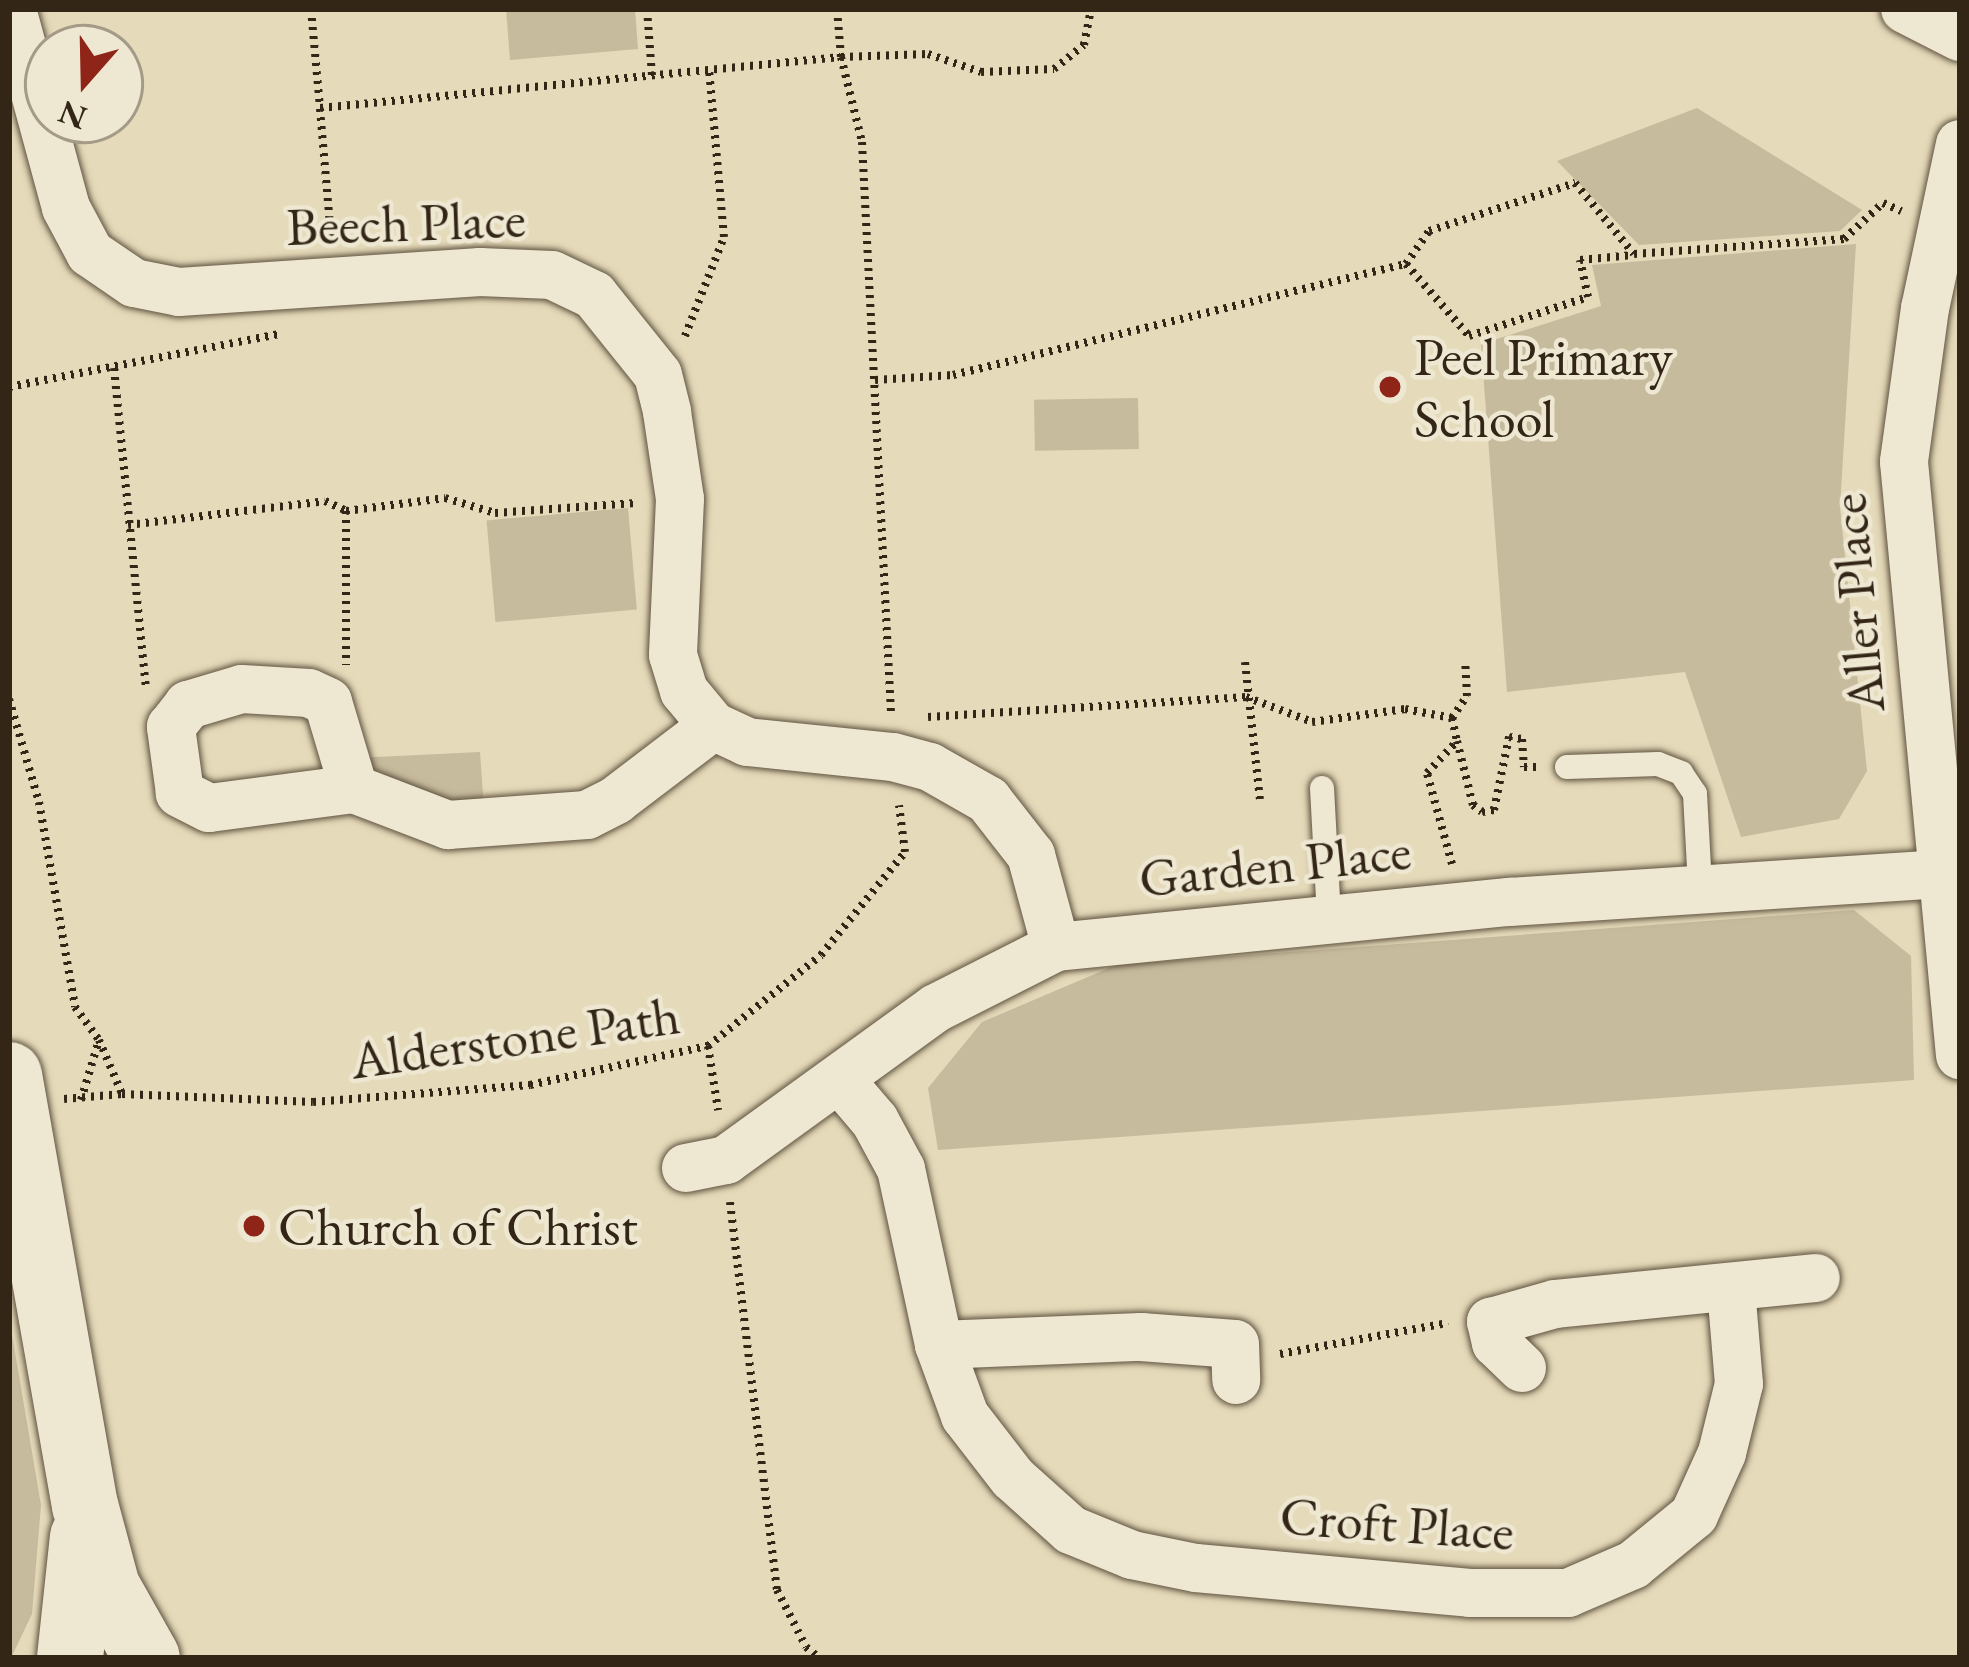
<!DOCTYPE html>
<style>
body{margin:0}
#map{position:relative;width:1969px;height:1667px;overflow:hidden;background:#e5dab9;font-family:"EB Garamond",serif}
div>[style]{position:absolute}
.green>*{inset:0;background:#c7bb9d;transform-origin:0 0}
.path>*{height:8px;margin-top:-4px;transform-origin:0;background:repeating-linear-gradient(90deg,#342617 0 3px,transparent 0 9px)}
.roads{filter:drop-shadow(0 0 3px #605340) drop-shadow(0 0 3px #605340)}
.lane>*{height:24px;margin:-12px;padding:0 12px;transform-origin:12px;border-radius:12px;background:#eee7d2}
.street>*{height:48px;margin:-24px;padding:0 24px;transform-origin:24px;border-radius:24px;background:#eee7d2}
.secondary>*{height:66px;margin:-33px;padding:0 33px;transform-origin:33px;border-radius:33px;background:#eee7d2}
.dots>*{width:33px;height:33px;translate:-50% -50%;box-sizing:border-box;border:6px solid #eee7d2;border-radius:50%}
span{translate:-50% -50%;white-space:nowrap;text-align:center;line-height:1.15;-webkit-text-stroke:9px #eee7d2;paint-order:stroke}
.street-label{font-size:54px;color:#342617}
.poi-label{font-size:54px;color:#342617}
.left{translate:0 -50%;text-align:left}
.frame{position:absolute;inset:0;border:12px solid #342617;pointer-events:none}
.north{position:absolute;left:24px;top:24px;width:120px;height:120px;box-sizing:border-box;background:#eee7d2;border:3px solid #a49a87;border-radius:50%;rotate:200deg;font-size:33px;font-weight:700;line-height:48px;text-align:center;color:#342617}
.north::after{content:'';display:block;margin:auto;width:42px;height:54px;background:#8f2418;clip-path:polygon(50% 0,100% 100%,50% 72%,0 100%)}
</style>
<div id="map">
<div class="green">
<i style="clip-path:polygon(506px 9px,635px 9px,638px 49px,510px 60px)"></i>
<i style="clip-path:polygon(1697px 108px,1862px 210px,1840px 231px,1639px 245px,1557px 161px)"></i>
<i style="clip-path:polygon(1856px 244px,1840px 507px,1867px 771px,1839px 819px,1741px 837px,1685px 672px,1507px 692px,1481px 344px,1601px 306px,1592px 265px)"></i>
<i style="left:1138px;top:398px;width:51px;height:104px;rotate:89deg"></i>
<i style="left:628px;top:508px;width:102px;height:142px;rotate:85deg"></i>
<i style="clip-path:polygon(480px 752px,484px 809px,409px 802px,355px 758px)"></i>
<i style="clip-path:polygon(1854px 910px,1911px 956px,1914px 1080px,938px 1150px,928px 1088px,982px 1022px,1116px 965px)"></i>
<i style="clip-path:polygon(9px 1317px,41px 1505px,32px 1614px,11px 1658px)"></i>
</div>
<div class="path">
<i style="left:311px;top:9px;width:99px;rotate:84.8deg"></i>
<i style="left:647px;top:9px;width:67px;rotate:85.7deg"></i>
<i style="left:837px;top:9px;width:48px;rotate:85.2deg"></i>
<i style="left:841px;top:57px;width:88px;rotate:76.1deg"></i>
<i style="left:862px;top:142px;width:571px;rotate:87.09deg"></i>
<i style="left:331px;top:237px;width:129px;rotate:-94.9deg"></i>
<i style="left:320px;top:108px;width:523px;rotate:-5.59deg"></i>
<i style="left:841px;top:57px;width:87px;rotate:-2deg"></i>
<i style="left:928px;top:54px;width:56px;rotate:18.8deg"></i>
<i style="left:981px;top:72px;width:73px;rotate:-2.4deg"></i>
<i style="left:1054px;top:69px;width:38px;rotate:-39deg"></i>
<i style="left:1084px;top:45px;width:37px;rotate:-79deg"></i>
<i style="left:1406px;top:264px;width:96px;rotate:48.8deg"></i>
<i style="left:1469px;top:336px;width:125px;rotate:-18.1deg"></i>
<i style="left:1588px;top:297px;width:38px;rotate:-102deg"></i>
<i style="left:1580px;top:260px;width:53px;rotate:-5.4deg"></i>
<i style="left:685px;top:336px;width:106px;rotate:-68.5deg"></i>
<i style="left:724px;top:237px;width:168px;rotate:-95.1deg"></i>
<i style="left:114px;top:368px;width:323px;rotate:84.3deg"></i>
<i style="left:875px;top:380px;width:78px;rotate:-3.7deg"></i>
<i style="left:953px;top:375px;width:466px;rotate:-13.8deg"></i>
<i style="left:1406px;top:264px;width:40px;rotate:-55.1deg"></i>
<i style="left:1429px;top:231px;width:154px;rotate:-18.2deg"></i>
<i style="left:1575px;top:183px;width:92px;rotate:50.3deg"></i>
<i style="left:1634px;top:254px;width:211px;rotate:-4.1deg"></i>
<i style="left:1844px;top:239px;width:53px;rotate:-42.7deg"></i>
<i style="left:1883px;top:203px;width:20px;rotate:24deg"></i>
<i style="left:9px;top:387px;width:274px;rotate:-11.1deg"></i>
<i style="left:346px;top:511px;width:154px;rotate:90deg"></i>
<i style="left:128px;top:525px;width:198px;rotate:-6.9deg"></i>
<i style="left:325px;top:501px;width:23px;rotate:25deg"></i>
<i style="left:346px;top:511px;width:100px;rotate:-7.5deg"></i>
<i style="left:445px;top:498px;width:52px;rotate:16.7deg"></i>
<i style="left:495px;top:513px;width:141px;rotate:-4.1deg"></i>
<i style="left:1245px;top:662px;width:138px;rotate:83.8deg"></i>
<i style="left:9px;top:699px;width:107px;rotate:73.8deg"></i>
<i style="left:39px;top:802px;width:208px;rotate:80deg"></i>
<i style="left:75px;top:1007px;width:41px;rotate:54deg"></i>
<i style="left:99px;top:1040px;width:59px;rotate:66.9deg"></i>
<i style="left:928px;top:717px;width:319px;rotate:-3.6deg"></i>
<i style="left:1246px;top:697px;width:71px;rotate:20.7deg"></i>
<i style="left:1312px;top:722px;width:94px;rotate:-8deg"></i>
<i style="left:1405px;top:709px;width:48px;rotate:10.8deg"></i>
<i style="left:1452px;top:718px;width:24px;rotate:78deg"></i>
<i style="left:1452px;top:718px;width:27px;rotate:-56deg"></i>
<i style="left:1467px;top:696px;width:33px;rotate:-93deg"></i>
<i style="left:1452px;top:864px;width:94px;rotate:-105.4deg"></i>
<i style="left:1427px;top:773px;width:44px;rotate:-46.8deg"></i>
<i style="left:1457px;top:741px;width:66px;rotate:76deg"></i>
<i style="left:1473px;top:805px;width:11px;rotate:38deg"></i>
<i style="left:1482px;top:812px;width:12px;rotate:-9deg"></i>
<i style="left:1494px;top:810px;width:75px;rotate:-78.4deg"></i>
<i style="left:1509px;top:737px;width:13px;rotate:9deg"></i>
<i style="left:1522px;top:739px;width:28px;rotate:86deg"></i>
<i style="left:1524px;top:767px;width:12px"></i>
<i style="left:708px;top:1046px;width:65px;rotate:81.1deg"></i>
<i style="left:64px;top:1099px;width:58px;rotate:-4.9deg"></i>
<i style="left:122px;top:1094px;width:191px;rotate:2.4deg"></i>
<i style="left:313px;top:1102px;width:218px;rotate:-4.5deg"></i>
<i style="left:530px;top:1085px;width:182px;rotate:-12.4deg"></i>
<i style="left:708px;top:1046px;width:145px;rotate:-38.8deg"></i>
<i style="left:821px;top:955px;width:133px;rotate:-50.8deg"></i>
<i style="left:905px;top:852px;width:47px;rotate:-97.3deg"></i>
<i style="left:81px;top:1100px;width:63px;rotate:-73.3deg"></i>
<i style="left:730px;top:1202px;width:391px;rotate:83.1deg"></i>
<i style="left:777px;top:1590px;width:64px;rotate:63deg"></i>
<i style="left:806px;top:1647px;width:17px;rotate:40deg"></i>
<i style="left:1280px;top:1354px;width:171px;rotate:-10.5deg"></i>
</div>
<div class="roads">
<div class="lane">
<i style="left:1567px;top:767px;width:91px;rotate:-1.9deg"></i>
<i style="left:1658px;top:764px;width:25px;rotate:21deg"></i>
<i style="left:1681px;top:773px;width:25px;rotate:56deg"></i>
<i style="left:1695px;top:794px;width:93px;rotate:86.9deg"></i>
<i style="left:1322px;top:788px;width:129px;rotate:86.9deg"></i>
</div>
<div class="street">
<i style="left:12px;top:9px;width:206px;rotate:74.8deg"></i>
<i style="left:66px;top:208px;width:51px;rotate:61.9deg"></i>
<i style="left:90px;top:253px;width:53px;rotate:34.3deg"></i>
<i style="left:134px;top:283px;width:46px;rotate:11.3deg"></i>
<i style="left:179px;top:292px;width:302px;rotate:-3.8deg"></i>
<i style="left:480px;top:272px;width:72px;rotate:2.4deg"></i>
<i style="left:552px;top:275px;width:47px;rotate:25.5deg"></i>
<i style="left:594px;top:295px;width:102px;rotate:51.3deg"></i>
<i style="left:658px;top:375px;width:38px;rotate:76deg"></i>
<i style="left:667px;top:412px;width:88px;rotate:81.5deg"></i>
<i style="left:680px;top:499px;width:156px;rotate:92.6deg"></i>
<i style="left:673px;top:655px;width:38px;rotate:73deg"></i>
<i style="left:684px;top:691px;width:45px;rotate:50.4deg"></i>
<i style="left:713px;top:726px;width:38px;rotate:25deg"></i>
<i style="left:747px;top:742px;width:147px;rotate:5.9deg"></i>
<i style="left:893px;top:757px;width:38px;rotate:15deg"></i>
<i style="left:930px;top:767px;width:67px;rotate:29.6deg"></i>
<i style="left:988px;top:800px;width:70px;rotate:52deg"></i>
<i style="left:1031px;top:855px;width:95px;rotate:74.8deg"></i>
<i style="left:1905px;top:9px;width:62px;rotate:27deg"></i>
<i style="left:1960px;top:144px;width:168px;rotate:102deg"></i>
<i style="left:1925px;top:308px;width:155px;rotate:97.8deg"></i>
<i style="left:1904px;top:462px;width:596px;rotate:84.61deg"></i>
<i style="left:242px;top:689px;width:67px;rotate:3.4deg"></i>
<i style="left:309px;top:693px;width:21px;rotate:25deg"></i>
<i style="left:328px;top:702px;width:91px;rotate:73.4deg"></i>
<i style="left:354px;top:789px;width:146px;rotate:172.5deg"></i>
<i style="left:209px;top:808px;width:33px;rotate:-153deg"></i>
<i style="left:180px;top:793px;width:67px;rotate:-97.8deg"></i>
<i style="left:171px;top:727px;width:28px;rotate:-52deg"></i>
<i style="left:188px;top:705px;width:56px;rotate:-16.5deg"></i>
<i style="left:354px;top:789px;width:101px;rotate:21deg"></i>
<i style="left:448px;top:825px;width:139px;rotate:-4.1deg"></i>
<i style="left:587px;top:815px;width:33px;rotate:-27deg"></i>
<i style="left:616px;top:800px;width:122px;rotate:-37.3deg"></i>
<i style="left:841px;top:1081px;width:52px;rotate:49.6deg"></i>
<i style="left:875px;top:1121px;width:55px;rotate:61.6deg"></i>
<i style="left:901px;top:1169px;width:180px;rotate:77.8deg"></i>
<i style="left:939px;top:1345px;width:76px;rotate:69.9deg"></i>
<i style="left:965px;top:1416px;width:78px;rotate:52.3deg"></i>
<i style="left:1013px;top:1478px;width:78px;rotate:41.9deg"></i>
<i style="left:1071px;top:1530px;width:66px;rotate:22.3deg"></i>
<i style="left:1132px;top:1555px;width:65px;rotate:11.5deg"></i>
<i style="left:1196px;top:1568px;width:275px;rotate:5.2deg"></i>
<i style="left:1470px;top:1593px;width:98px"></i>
<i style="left:1568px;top:1593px;width:71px;rotate:-23.3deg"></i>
<i style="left:1633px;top:1565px;width:79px;rotate:-39.3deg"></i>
<i style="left:1694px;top:1515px;width:68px;rotate:-65.7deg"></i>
<i style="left:1722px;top:1453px;width:71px;rotate:-76.2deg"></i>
<i style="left:1739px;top:1384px;width:95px;rotate:-94.8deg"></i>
<i style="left:686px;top:1168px;width:41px;rotate:-11.3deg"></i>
<i style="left:726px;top:1160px;width:259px;rotate:-35.9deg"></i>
<i style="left:936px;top:1008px;width:135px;rotate:-26.9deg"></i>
<i style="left:1056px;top:947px;width:456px;rotate:-5.7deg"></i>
<i style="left:1510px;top:902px;width:432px;rotate:-3.7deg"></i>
<i style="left:939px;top:1345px;width:202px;rotate:-2.3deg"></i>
<i style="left:1141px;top:1337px;width:94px;rotate:4.3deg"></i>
<i style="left:1235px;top:1344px;width:36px;rotate:88deg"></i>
<i style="left:1522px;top:1368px;width:36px;rotate:-136deg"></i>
<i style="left:1496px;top:1343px;width:22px;rotate:-103deg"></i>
<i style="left:1491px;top:1322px;width:66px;rotate:-15.7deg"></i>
<i style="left:1555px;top:1304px;width:262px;rotate:-5.7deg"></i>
</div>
<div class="secondary">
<i style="left:9px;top:1075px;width:437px;rotate:80deg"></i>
<i style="left:85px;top:1505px;width:85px;rotate:75deg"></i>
<i style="left:107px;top:1587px;width:81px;rotate:60.6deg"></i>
<i style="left:70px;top:1658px;width:122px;rotate:-83.9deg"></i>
</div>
</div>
<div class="dots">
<i style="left:1390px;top:387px;background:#8f2418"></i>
<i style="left:254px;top:1226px;background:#8f2418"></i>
</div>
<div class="street-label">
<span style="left:406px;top:222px;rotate:-2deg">Beech Place</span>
<span style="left:1856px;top:603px;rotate:-95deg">Aller Place</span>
<span style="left:1275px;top:864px;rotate:-6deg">Garden Place</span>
<span style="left:515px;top:1037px;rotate:-8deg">Alderstone Path</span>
<span style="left:1397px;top:1523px;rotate:4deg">Croft Place</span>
</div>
<div class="poi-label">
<span class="left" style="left:1414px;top:387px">Peel Primary<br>School</span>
<span class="left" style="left:278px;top:1226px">Church of Christ</span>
</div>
<div class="frame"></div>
<div class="north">N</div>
</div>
